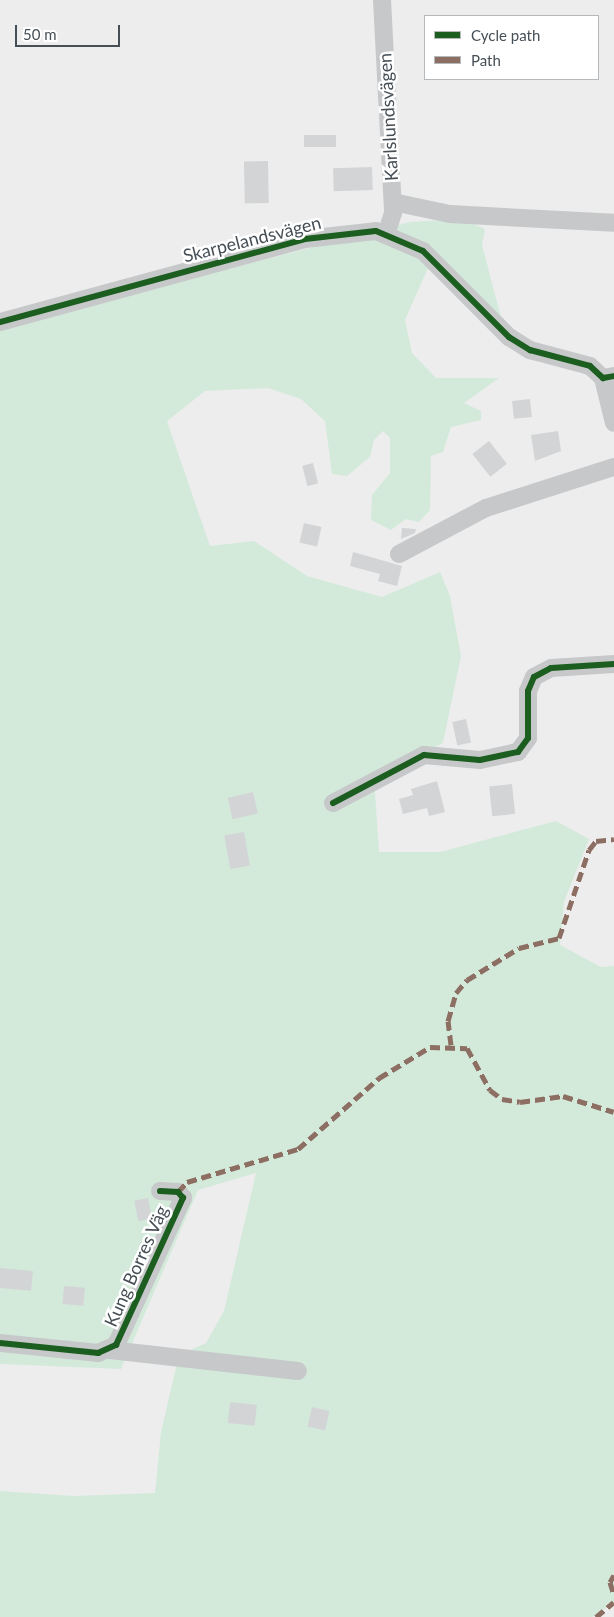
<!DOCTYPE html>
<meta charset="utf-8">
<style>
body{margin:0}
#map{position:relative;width:614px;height:1617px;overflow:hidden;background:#ededed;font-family:Lato,sans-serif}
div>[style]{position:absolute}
.green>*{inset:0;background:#d3eadb}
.building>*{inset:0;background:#d3d4d6;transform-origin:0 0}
.minor>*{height:18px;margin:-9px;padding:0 9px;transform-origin:9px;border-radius:9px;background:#c7c8ca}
.quiet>*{height:5px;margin-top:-2.5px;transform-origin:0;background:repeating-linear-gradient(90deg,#8d6e63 0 10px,transparent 0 15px)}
.cycleway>*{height:6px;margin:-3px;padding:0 3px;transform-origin:3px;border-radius:3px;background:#1b5e20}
span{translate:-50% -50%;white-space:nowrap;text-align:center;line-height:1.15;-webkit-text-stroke:5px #fff;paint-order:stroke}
.street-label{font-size:18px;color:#464f56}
.legend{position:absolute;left:424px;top:15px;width:175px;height:65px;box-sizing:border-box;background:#fff;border:1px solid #b5b9bb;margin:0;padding:6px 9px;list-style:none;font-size:15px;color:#464f56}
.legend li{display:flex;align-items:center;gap:10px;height:25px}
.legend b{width:25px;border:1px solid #b5b9bb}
.scale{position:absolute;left:15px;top:25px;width:105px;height:22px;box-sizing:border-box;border:2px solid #464f56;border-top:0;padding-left:6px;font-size:15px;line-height:18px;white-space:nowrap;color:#464f56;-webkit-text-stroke:4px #fff;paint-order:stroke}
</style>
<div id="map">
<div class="green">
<i style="clip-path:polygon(462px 219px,485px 229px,482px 245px,501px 317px,435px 252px,405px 320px,412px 353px,436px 378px,499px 378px,464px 403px,481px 411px,481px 420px,451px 427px,443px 452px,431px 456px,430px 510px,419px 522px,406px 519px,391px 530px,371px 520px,372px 495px,390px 473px,390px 438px,383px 431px,374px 440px,370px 457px,347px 476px,332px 474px,325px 421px,301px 399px,268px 388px,205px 391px,167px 421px,210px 546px,254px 541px,307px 576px,382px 597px,440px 572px,450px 596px,461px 656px,443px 743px,374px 777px,379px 852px,440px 852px,556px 821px,589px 839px,564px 902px,560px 945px,601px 967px,614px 966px,614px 1603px,592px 1617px,0 1617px,0 1491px,74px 1496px,155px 1493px,161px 1432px,179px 1355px,206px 1343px,224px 1311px,256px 1173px,198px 1190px,121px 1369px,0 1364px,0 328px,410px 222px)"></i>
</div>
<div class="building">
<i style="left:304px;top:135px;width:32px;height:12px"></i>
<i style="left:268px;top:161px;width:42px;height:24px;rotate:89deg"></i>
<i style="left:372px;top:167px;width:23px;height:39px;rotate:88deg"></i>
<i style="left:530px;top:399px;width:18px;height:18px;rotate:84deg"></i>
<i style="clip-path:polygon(558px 431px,561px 451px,535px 461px,531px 435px)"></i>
<i style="left:489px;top:441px;width:29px;height:21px;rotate:52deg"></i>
<i style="left:313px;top:463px;width:21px;height:11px;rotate:76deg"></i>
<i style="left:304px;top:523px;width:18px;height:20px;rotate:13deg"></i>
<i style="clip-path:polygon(402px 528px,416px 529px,415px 533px,401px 539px)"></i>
<i style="clip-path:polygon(353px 552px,402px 566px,397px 586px,378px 581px,380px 574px,350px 566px)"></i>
<i style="left:466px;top:719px;width:24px;height:14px;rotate:78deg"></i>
<i style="clip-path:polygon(437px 781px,445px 812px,429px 816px,427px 808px,403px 814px,399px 799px,413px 795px,411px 789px)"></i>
<i style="left:512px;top:784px;width:30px;height:23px;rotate:84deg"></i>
<i style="left:253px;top:792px;width:22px;height:26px;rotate:77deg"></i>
<i style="left:244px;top:832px;width:34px;height:20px;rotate:80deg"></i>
<i style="left:148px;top:1198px;width:21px;height:14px;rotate:79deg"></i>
<i style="left:0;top:1268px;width:33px;height:20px;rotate:5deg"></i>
<i style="left:64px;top:1286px;width:21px;height:18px;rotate:5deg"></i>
<i style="left:230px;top:1402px;width:27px;height:21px;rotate:6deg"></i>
<i style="left:312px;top:1407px;width:18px;height:20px;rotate:13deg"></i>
</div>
<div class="minor">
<i style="left:382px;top:0;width:213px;rotate:87deg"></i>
<i style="left:393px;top:213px;width:20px;rotate:108deg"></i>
<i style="left:393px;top:202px;width:58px;rotate:11.9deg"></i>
<i style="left:450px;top:214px;width:164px;rotate:3.1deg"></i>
<i style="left:0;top:322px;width:316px;rotate:-15.2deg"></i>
<i style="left:305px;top:239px;width:71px;rotate:-6.4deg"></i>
<i style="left:376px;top:231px;width:51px;rotate:23.1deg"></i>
<i style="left:423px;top:251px;width:122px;rotate:45deg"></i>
<i style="left:509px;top:337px;width:25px;rotate:32deg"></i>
<i style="left:530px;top:350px;width:62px;rotate:14.9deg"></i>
<i style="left:590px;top:366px;width:18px;rotate:43deg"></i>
<i style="left:603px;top:378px;width:11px;rotate:-10deg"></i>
<i style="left:603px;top:378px;width:46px;rotate:76.3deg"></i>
<i style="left:399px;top:554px;width:98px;rotate:-27.9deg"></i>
<i style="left:486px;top:508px;width:134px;rotate:-17.8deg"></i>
<i style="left:333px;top:803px;width:103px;rotate:-27.8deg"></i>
<i style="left:424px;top:755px;width:56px;rotate:5.1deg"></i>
<i style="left:480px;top:760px;width:39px;rotate:-12deg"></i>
<i style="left:518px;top:752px;width:17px;rotate:-54deg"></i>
<i style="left:528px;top:738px;width:47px;rotate:-90deg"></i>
<i style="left:528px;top:691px;width:15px;rotate:-67deg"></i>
<i style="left:534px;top:677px;width:19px;rotate:-28deg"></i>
<i style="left:551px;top:668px;width:63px;rotate:-3.6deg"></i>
<i style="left:0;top:1343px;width:99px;rotate:5.8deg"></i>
<i style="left:98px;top:1353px;width:20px;rotate:-24deg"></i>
<i style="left:116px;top:1345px;width:162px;rotate:-65.5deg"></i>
<i style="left:183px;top:1198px;width:8px;rotate:-130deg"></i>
<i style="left:178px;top:1192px;width:18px;rotate:-177deg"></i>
<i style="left:110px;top:1350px;width:189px;rotate:6.4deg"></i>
</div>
<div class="quiet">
<i style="left:451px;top:1045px;width:24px;rotate:-97deg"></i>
<i style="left:448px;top:1021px;width:29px;rotate:-74deg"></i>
<i style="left:456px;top:993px;width:17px;rotate:-50deg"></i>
<i style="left:467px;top:980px;width:61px;rotate:-31.6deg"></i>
<i style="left:519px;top:948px;width:41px;rotate:-14deg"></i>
<i style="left:559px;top:938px;width:93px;rotate:-71.2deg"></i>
<i style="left:589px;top:850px;width:11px;rotate:-52deg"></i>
<i style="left:596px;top:841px;width:18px;rotate:-6deg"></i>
<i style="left:178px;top:1192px;width:13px;rotate:-48deg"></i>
<i style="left:187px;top:1182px;width:116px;rotate:-16.6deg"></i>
<i style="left:298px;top:1149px;width:108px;rotate:-41.2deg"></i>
<i style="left:379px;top:1078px;width:60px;rotate:-31.3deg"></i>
<i style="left:430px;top:1047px;width:37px;rotate:2deg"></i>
<i style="left:467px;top:1048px;width:48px;rotate:61.3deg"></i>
<i style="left:490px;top:1090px;width:15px;rotate:37deg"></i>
<i style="left:502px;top:1099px;width:18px;rotate:9deg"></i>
<i style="left:520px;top:1102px;width:43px;rotate:-7.9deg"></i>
<i style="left:563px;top:1096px;width:53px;rotate:17.4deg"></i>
<i style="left:614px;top:1575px;width:8px;rotate:120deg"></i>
<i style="left:610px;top:1582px;width:14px;rotate:73deg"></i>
<i style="left:596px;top:1617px;width:23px;rotate:-40deg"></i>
</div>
<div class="cycleway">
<i style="left:0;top:322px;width:316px;rotate:-15.2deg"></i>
<i style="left:305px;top:239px;width:71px;rotate:-6.4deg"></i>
<i style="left:376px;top:231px;width:51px;rotate:23.1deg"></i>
<i style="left:423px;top:251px;width:122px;rotate:45deg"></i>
<i style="left:509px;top:337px;width:25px;rotate:32deg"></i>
<i style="left:530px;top:350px;width:62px;rotate:14.9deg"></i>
<i style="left:590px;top:366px;width:18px;rotate:43deg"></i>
<i style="left:603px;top:378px;width:11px;rotate:-10deg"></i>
<i style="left:333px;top:803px;width:103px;rotate:-27.8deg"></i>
<i style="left:424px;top:755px;width:56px;rotate:5.1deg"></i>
<i style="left:480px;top:760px;width:39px;rotate:-12deg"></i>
<i style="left:518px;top:752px;width:17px;rotate:-54deg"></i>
<i style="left:528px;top:738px;width:47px;rotate:-90deg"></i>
<i style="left:528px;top:691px;width:15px;rotate:-67deg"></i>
<i style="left:534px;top:677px;width:19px;rotate:-28deg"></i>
<i style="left:551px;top:668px;width:63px;rotate:-3.6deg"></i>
<i style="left:0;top:1343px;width:99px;rotate:5.8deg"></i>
<i style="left:98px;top:1353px;width:20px;rotate:-24deg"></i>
<i style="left:116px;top:1345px;width:162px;rotate:-65.5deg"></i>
<i style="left:183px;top:1198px;width:8px;rotate:-130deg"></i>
<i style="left:178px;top:1192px;width:18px;rotate:-177deg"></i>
</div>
<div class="street-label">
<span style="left:388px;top:117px;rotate:-93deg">Karlslundsvägen</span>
<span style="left:252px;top:239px;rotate:-14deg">Skarpelandsvägen</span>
<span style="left:136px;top:1266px;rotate:-66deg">Kung Borres Väg</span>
</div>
<ul class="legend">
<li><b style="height:6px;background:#1b5e20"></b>Cycle path</li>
<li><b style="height:6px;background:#8d6e63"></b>Path</li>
</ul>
<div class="scale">50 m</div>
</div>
